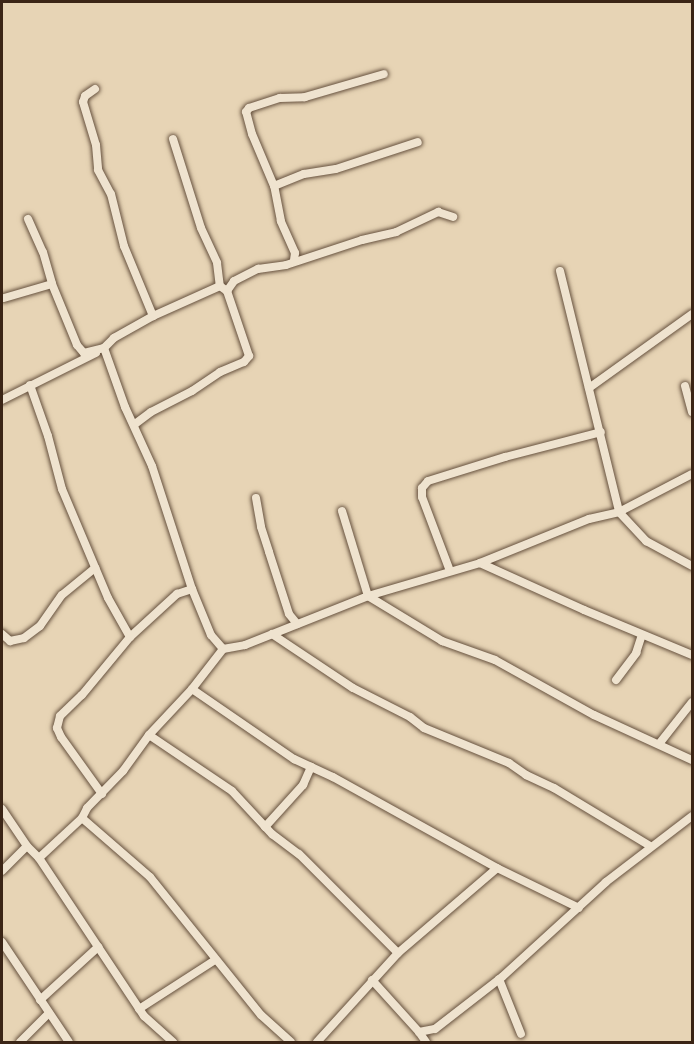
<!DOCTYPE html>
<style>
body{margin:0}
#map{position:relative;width:694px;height:1044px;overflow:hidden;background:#e7d4b5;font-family:"Sorts Mill Goudy",serif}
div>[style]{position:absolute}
.roads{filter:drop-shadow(0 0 2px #66513e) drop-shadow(0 0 2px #66513e)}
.minor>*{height:8px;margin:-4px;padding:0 4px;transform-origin:4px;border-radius:4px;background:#efe3cf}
span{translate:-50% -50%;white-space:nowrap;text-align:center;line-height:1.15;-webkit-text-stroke:4.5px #efe3cf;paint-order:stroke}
.frame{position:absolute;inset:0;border:3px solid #3b2516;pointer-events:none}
</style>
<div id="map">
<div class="roads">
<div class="minor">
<i style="left:95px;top:89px;width:12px;rotate:145deg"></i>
<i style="left:85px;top:96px;width:6px;rotate:108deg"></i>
<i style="left:83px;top:102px;width:45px;rotate:73.2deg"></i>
<i style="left:96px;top:145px;width:25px;rotate:85deg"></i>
<i style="left:98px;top:170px;width:27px;rotate:62deg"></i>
<i style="left:111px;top:194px;width:54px;rotate:76deg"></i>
<i style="left:124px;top:246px;width:76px;rotate:67.5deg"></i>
<i style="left:173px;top:139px;width:93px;rotate:72.5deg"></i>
<i style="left:201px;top:228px;width:38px;rotate:65deg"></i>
<i style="left:217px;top:263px;width:23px;rotate:83deg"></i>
<i style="left:220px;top:286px;width:73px;rotate:155.9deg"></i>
<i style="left:153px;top:316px;width:45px;rotate:150.6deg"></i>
<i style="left:114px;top:338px;width:14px;rotate:135deg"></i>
<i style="left:104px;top:348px;width:63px;rotate:70.4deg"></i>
<i style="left:125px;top:407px;width:65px;rotate:65.4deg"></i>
<i style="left:152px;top:466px;width:129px;rotate:72deg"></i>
<i style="left:192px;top:589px;width:50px;rotate:67.6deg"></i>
<i style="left:211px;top:635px;width:18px;rotate:49deg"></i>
<i style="left:274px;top:186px;width:32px;rotate:-22deg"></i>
<i style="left:304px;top:174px;width:32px;rotate:-9deg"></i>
<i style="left:336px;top:169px;width:86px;rotate:-18.2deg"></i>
<i style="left:28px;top:219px;width:36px;rotate:66deg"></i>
<i style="left:43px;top:252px;width:33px;rotate:74deg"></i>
<i style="left:52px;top:284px;width:66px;rotate:67.7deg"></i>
<i style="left:77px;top:345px;width:11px;rotate:49deg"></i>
<i style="left:84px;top:353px;width:21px;rotate:-14deg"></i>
<i style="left:294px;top:260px;width:7px;rotate:-82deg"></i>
<i style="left:295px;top:253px;width:35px;rotate:-114deg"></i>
<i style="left:281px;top:221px;width:36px;rotate:-101deg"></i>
<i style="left:274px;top:186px;width:56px;rotate:-112.9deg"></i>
<i style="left:252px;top:134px;width:23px;rotate:-105deg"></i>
<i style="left:246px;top:112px;width:5px;rotate:-53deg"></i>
<i style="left:249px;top:108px;width:33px;rotate:-18deg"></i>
<i style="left:280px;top:98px;width:25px;rotate:-2deg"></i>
<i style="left:305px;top:97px;width:82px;rotate:-16.2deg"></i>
<i style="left:560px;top:271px;width:248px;rotate:76.2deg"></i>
<i style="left:619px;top:512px;width:40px;rotate:47deg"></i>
<i style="left:646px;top:541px;width:52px;rotate:28.5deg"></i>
<i style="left:220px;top:286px;width:9px;rotate:36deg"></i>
<i style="left:227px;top:291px;width:12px;rotate:-55deg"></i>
<i style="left:234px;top:281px;width:27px;rotate:-27deg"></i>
<i style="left:258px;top:269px;width:28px;rotate:-8deg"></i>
<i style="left:286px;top:265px;width:80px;rotate:-18.2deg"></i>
<i style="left:362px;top:240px;width:35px;rotate:-13deg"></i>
<i style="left:396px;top:232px;width:47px;rotate:-25.5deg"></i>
<i style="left:438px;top:212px;width:16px;rotate:18deg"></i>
<i style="left:4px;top:298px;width:50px;rotate:-16.3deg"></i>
<i style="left:30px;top:385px;width:54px;rotate:70.6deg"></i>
<i style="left:48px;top:436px;width:55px;rotate:75.2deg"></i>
<i style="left:62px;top:489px;width:118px;rotate:67.1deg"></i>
<i style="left:108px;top:598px;width:45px;rotate:60.6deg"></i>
<i style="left:685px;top:386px;width:27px;rotate:75deg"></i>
<i style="left:589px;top:388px;width:127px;rotate:-35.7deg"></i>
<i style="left:2px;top:400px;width:105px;rotate:-26.6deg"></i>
<i style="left:135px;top:424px;width:20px;rotate:-37deg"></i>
<i style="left:151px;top:412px;width:46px;rotate:-27.1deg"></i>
<i style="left:192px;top:391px;width:34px;rotate:-34deg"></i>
<i style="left:220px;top:372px;width:26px;rotate:-23deg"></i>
<i style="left:244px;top:362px;width:8px;rotate:-50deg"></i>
<i style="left:249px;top:356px;width:69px;rotate:-108.7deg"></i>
<i style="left:256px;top:498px;width:29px;rotate:80deg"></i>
<i style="left:261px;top:527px;width:26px;rotate:72deg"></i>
<i style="left:269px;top:552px;width:65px;rotate:72.1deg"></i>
<i style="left:289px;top:614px;width:13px;rotate:51deg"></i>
<i style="left:342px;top:511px;width:89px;rotate:73deg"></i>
<i style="left:368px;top:596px;width:87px;rotate:31.3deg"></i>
<i style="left:442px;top:641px;width:56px;rotate:19.7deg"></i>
<i style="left:495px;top:660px;width:113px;rotate:29.1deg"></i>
<i style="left:594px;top:715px;width:108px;rotate:24.7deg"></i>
<i style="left:480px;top:563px;width:114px;rotate:24.3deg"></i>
<i style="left:584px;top:610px;width:117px;rotate:22.6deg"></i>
<i style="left:450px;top:571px;width:79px;rotate:-110.7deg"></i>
<i style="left:422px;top:497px;width:9px;rotate:-90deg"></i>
<i style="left:422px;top:488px;width:9px;rotate:-49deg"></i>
<i style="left:428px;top:481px;width:81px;rotate:-17.3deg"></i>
<i style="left:505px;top:457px;width:99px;rotate:-14.6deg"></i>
<i style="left:2px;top:634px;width:11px;rotate:41deg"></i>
<i style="left:10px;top:641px;width:14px;rotate:-12deg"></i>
<i style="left:24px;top:638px;width:20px;rotate:-37deg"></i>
<i style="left:40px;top:626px;width:38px;rotate:-55deg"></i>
<i style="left:62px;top:595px;width:43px;rotate:-39.3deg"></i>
<i style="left:272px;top:634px;width:97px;rotate:33.7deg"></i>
<i style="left:353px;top:688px;width:64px;rotate:27deg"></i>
<i style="left:410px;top:717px;width:18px;rotate:38deg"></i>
<i style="left:424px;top:728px;width:92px;rotate:22.4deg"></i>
<i style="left:509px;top:763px;width:21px;rotate:35deg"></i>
<i style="left:526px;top:775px;width:31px;rotate:25deg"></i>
<i style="left:554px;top:788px;width:112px;rotate:31.1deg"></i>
<i style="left:616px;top:680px;width:34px;rotate:-53deg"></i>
<i style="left:636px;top:653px;width:19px;rotate:-72deg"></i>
<i style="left:192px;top:689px;width:124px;rotate:34.5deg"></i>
<i style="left:294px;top:759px;width:43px;rotate:24.8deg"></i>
<i style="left:333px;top:777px;width:188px;rotate:29deg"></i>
<i style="left:497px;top:868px;width:91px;rotate:26deg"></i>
<i style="left:149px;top:735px;width:100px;rotate:34deg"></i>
<i style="left:232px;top:791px;width:59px;rotate:47.1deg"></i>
<i style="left:272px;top:834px;width:34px;rotate:37deg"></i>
<i style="left:299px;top:854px;width:140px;rotate:45deg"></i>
<i style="left:659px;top:744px;width:53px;rotate:-51.8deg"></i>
<i style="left:102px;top:794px;width:70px;rotate:-125.7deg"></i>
<i style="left:61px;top:737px;width:10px;rotate:-114deg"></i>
<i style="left:57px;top:728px;width:12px;rotate:-76deg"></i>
<i style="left:60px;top:716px;width:30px;rotate:-44deg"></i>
<i style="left:82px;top:695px;width:75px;rotate:-50.4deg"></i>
<i style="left:130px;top:637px;width:64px;rotate:-42.5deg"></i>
<i style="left:177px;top:594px;width:16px;rotate:-18deg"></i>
<i style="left:2px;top:809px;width:45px;rotate:56deg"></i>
<i style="left:27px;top:846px;width:17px;rotate:45deg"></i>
<i style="left:39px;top:858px;width:190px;rotate:56.4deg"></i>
<i style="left:144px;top:1016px;width:39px;rotate:42deg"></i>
<i style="left:82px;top:818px;width:90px;rotate:40.9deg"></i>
<i style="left:150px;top:877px;width:177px;rotate:51.2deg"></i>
<i style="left:261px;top:1015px;width:40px;rotate:42deg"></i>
<i style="left:265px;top:827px;width:57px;rotate:-47.9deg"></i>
<i style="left:303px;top:785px;width:20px;rotate:-66deg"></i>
<i style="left:39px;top:858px;width:59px;rotate:-42.9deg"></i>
<i style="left:82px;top:818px;width:11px;rotate:-63deg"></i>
<i style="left:87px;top:808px;width:52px;rotate:-45.8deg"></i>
<i style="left:123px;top:771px;width:44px;rotate:-54.2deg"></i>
<i style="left:149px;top:735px;width:63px;rotate:-46.9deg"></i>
<i style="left:192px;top:689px;width:51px;rotate:-52.2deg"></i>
<i style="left:223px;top:649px;width:22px;rotate:-10deg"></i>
<i style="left:245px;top:645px;width:132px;rotate:-21.7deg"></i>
<i style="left:368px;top:596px;width:117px;rotate:-16.4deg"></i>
<i style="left:480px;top:563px;width:118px;rotate:-22deg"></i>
<i style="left:589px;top:519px;width:31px;rotate:-13deg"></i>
<i style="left:619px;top:512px;width:82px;rotate:-27.5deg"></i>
<i style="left:2px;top:871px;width:35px;rotate:-45deg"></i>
<i style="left:2px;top:942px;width:120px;rotate:56.2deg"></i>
<i style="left:499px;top:979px;width:59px;rotate:68.2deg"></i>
<i style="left:372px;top:980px;width:70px;rotate:47.9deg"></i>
<i style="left:419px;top:1032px;width:16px;rotate:-11deg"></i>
<i style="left:435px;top:1029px;width:85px;rotate:-37.8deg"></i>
<i style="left:502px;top:977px;width:141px;rotate:-42.4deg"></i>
<i style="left:606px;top:882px;width:108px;rotate:-37.5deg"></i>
<i style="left:40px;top:1000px;width:79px;rotate:-42.4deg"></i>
<i style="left:139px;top:1009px;width:90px;rotate:-32.8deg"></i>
<i style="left:419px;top:1032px;width:12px;rotate:55deg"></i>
<i style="left:20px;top:1042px;width:41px;rotate:-45deg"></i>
<i style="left:317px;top:1042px;width:120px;rotate:-47.7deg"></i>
<i style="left:398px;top:953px;width:130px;rotate:-40.6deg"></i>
</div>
</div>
<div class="frame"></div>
</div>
